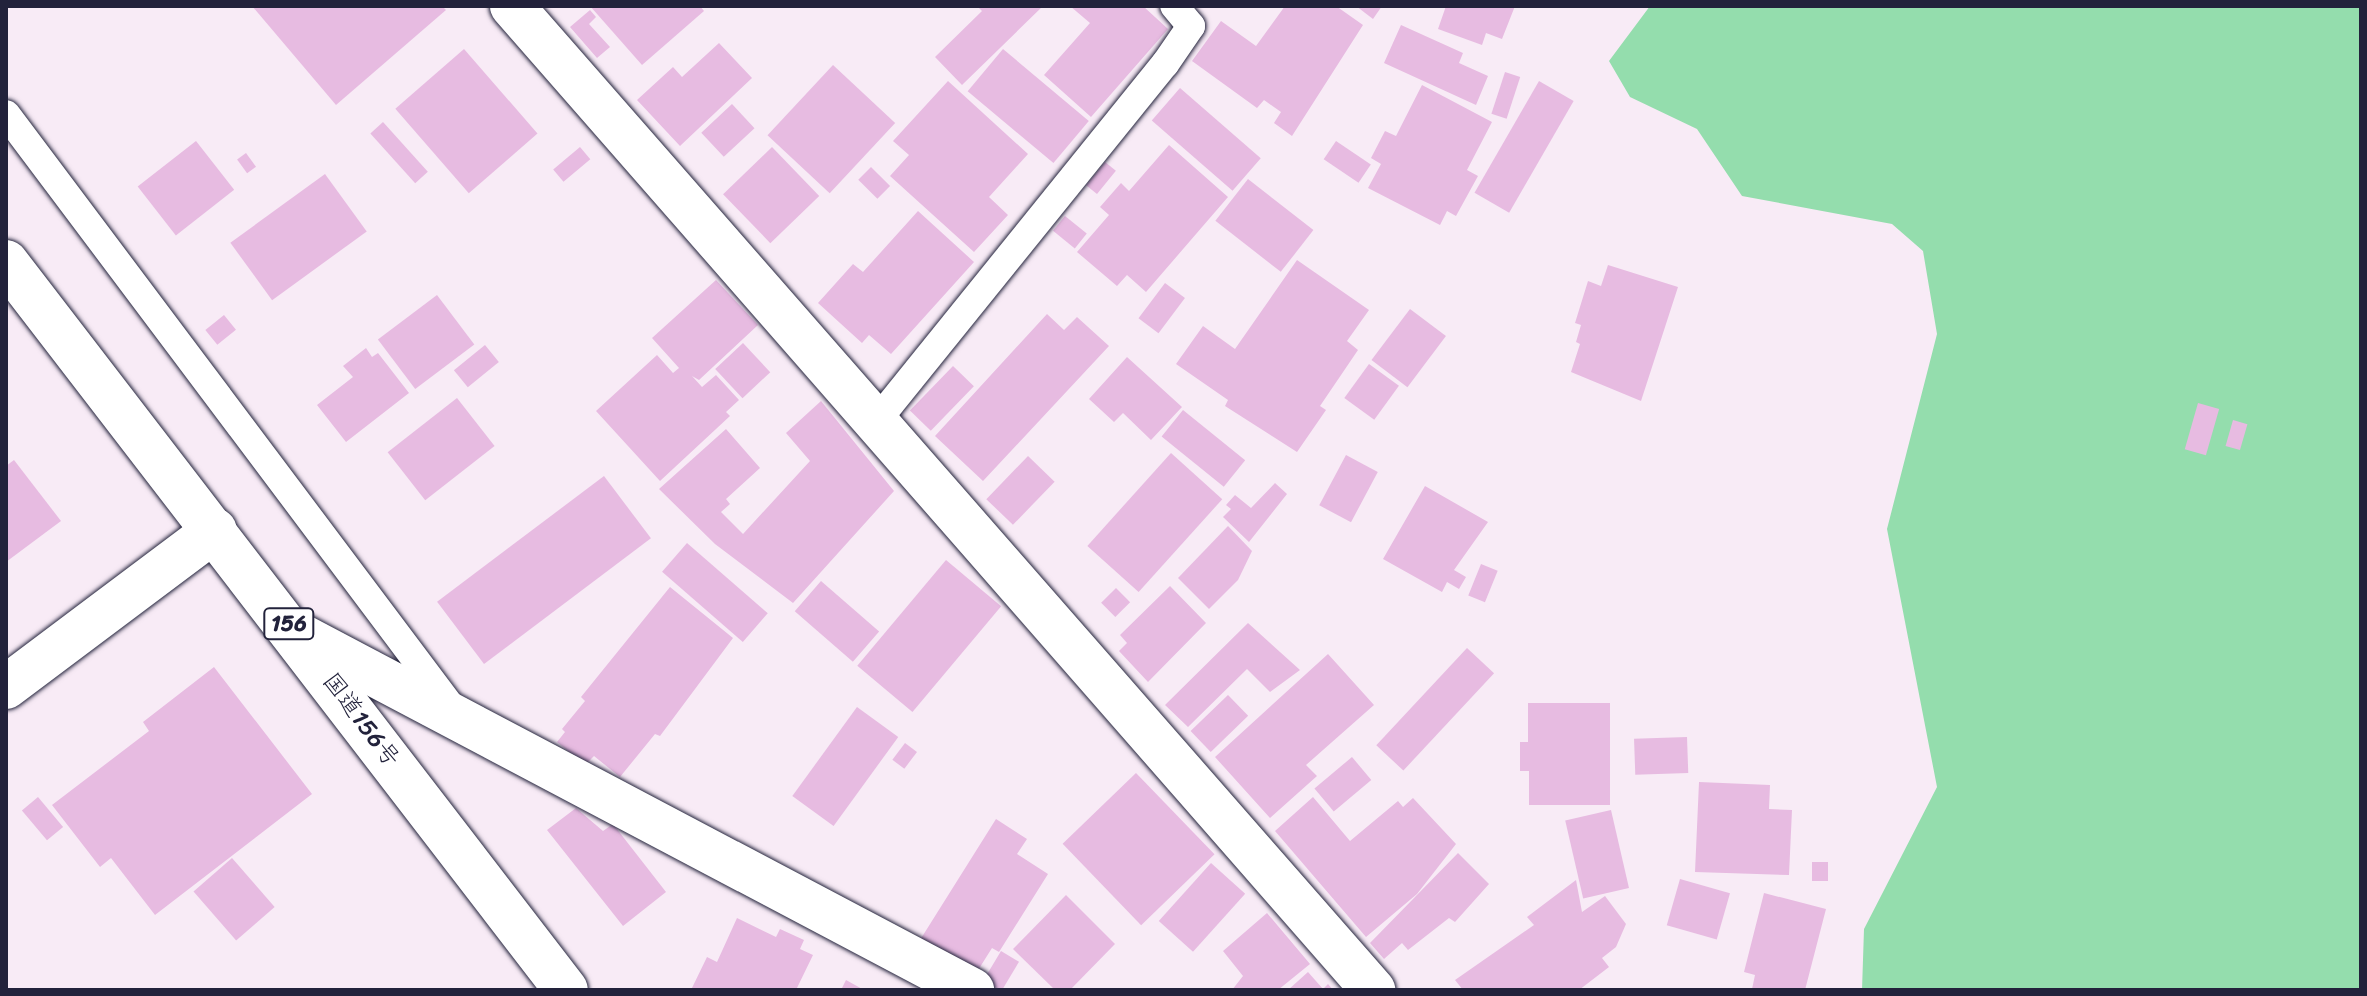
<!DOCTYPE html>
<meta charset="utf-8">
<style>
body{margin:0}
#map{position:relative;width:2367px;height:996px;overflow:hidden;background:#f8ebf6;font-family:Sriracha,"Klee One",sans-serif}
div>[style]{position:absolute}
.green>*{inset:0;background:#94ddad}
.building>*{inset:0;background:#e7bbe1;transform-origin:0 0}
.roads{filter:drop-shadow(0 0 2px #22223b) drop-shadow(0 0 2px #22223b)}
.service>*{height:28px;margin:-14px;padding:0 14px;transform-origin:14px;border-radius:14px;background:#fff}
.minor>*{height:44px;margin:-22px;padding:0 22px;transform-origin:22px;border-radius:22px;background:#fff}
.trunk>*{height:44px;margin:-22px;padding:0 22px;transform-origin:22px;border-radius:22px;background:#fff}
span{translate:-50% -50%;white-space:nowrap;text-align:center;line-height:1.15;-webkit-text-stroke:7px #fff;paint-order:stroke}
.shield-label span{padding:2px 6px;background:#fff;border:2px solid;border-radius:6px;-webkit-text-stroke-width:0}
.shield-label{font-size:22px;color:#22223b;font-weight:700}
.street-label{font-size:24px;color:#22223b}
.frame{position:absolute;inset:0;border:8px solid #22223b;pointer-events:none}
</style>
<div id="map">
<div class="green">
<i style="clip-path:polygon(1650px 6px,2361px 6px,2361px 990px,1862px 990px,1864px 929px,1937px 787px,1887px 529px,1937px 334px,1923px 251px,1892px 224px,1742px 196px,1697px 129px,1630px 97px,1609px 61px)"></i>
</div>
<div class="building">
<i style="clip-path:polygon(252px 6px,442px 6px,446px 10px,336px 105px)"></i>
<i style="clip-path:polygon(590px 6px,700px 6px,704px 11px,642px 65px)"></i>
<i style="clip-path:polygon(977px 6px,1043px 6px,962px 85px,935px 57px,982px 11px)"></i>
<i style="clip-path:polygon(1070px 6px,1143px 6px,1168px 29px,1091px 117px,1044px 75px,1090px 23px)"></i>
<i style="clip-path:polygon(1285px 6px,1336px 6px,1363px 25px,1292px 136px,1274px 123px,1281px 112px,1264px 100px,1257px 108px,1192px 61px,1221px 21px,1256px 46px)"></i>
<i style="clip-path:polygon(1356px 6px,1382px 6px,1373px 19px)"></i>
<i style="clip-path:polygon(1446px 6px,1515px 6px,1502px 39px,1486px 33px,1482px 45px,1438px 29px)"></i>
<i style="clip-path:polygon(590px 10px,596px 17px,589px 24px,610px 47px,597px 58px,570px 27px)"></i>
<i style="clip-path:polygon(1401px 25px,1463px 53px,1459px 63px,1488px 76px,1476px 105px,1384px 63px)"></i>
<i style="clip-path:polygon(719px 43px,752px 78px,680px 146px,637px 100px,673px 67px,682px 77px)"></i>
<i style="left:464px;top:49px;width:112px;height:91px;rotate:49deg"></i>
<i style="left:1003px;top:49px;width:112px;height:55px;rotate:40deg"></i>
<i style="left:833px;top:65px;width:85px;height:96px;rotate:43deg"></i>
<i style="left:1505px;top:72px;width:16px;height:44px;rotate:18deg"></i>
<i style="clip-path:polygon(948px 81px,1028px 154px,989px 197px,1008px 215px,974px 252px,890px 176px,909px 155px,893px 141px)"></i>
<i style="left:1539px;top:81px;width:40px;height:129px;rotate:30deg"></i>
<i style="clip-path:polygon(1422px 85px,1492px 122px,1467px 170px,1478px 176px,1456px 216px,1447px 211px,1440px 225px,1368px 188px,1381px 164px,1371px 158px,1385px 131px,1396px 136px)"></i>
<i style="left:1180px;top:88px;width:107px;height:43px;rotate:41deg"></i>
<i style="left:732px;top:104px;width:33px;height:42px;rotate:47deg"></i>
<i style="left:383px;top:122px;width:67px;height:17px;rotate:48deg"></i>
<i style="left:196px;top:141px;width:62px;height:74px;rotate:52deg"></i>
<i style="left:1336px;top:141px;width:42px;height:22px;rotate:34deg"></i>
<i style="clip-path:polygon(1169px 145px,1228px 197px,1146px 292px,1127px 275px,1117px 286px,1077px 252px,1109px 215px,1100px 207px,1121px 183px,1129px 191px)"></i>
<i style="left:580px;top:147px;width:16px;height:35px;rotate:50deg"></i>
<i style="left:772px;top:147px;width:68px;height:68px;rotate:46deg"></i>
<i style="left:246px;top:153px;width:17px;height:11px;rotate:54deg"></i>
<i style="left:1105px;top:162px;width:14px;height:30px;rotate:39deg"></i>
<i style="left:871px;top:167px;width:27px;height:18px;rotate:45deg"></i>
<i style="left:325px;top:174px;width:71px;height:117px;rotate:54deg"></i>
<i style="left:1248px;top:179px;width:83px;height:53px;rotate:38deg"></i>
<i style="clip-path:polygon(918px 211px,974px 262px,891px 354px,869px 335px,862px 343px,818px 303px,853px 264px,863px 272px)"></i>
<i style="left:1065px;top:216px;width:28px;height:19px;rotate:39deg"></i>
<i style="clip-path:polygon(1297px 260px,1369px 310px,1347px 341px,1358px 350px,1320px 406px,1326px 410px,1297px 452px,1225px 406px,1228px 400px,1176px 364px,1203px 326px,1235px 349px)"></i>
<i style="clip-path:polygon(1608px 265px,1678px 287px,1641px 401px,1571px 372px,1580px 344px,1576px 342px,1581px 325px,1575px 323px,1588px 281px,1601px 286px)"></i>
<i style="clip-path:polygon(716px 280px,758px 325px,699px 380px,692px 376px,702px 387px,716px 375px,739px 400px,726px 412px,730px 416px,660px 481px,596px 411px,657px 355px,673px 373px,679px 368px,652px 338px)"></i>
<i style="left:1165px;top:283px;width:25px;height:44px;rotate:37deg"></i>
<i style="left:437px;top:295px;width:62px;height:74px;rotate:53deg"></i>
<i style="left:1410px;top:309px;width:45px;height:64px;rotate:37deg"></i>
<i style="clip-path:polygon(1047px 314px,1064px 330px,1077px 317px,1109px 346px,983px 481px,935px 436px)"></i>
<i style="left:224px;top:315px;width:19px;height:24px;rotate:51deg"></i>
<i style="left:743px;top:343px;width:40px;height:38px;rotate:47deg"></i>
<i style="left:485px;top:345px;width:22px;height:40px;rotate:51deg"></i>
<i style="clip-path:polygon(366px 348px,372px 357px,378px 353px,409px 393px,346px 442px,317px 405px,353px 377px,343px 366px)"></i>
<i style="clip-path:polygon(1127px 357px,1182px 407px,1151px 440px,1123px 413px,1114px 422px,1089px 399px)"></i>
<i style="left:1369px;top:364px;width:37px;height:42px;rotate:36deg"></i>
<i style="left:953px;top:366px;width:29px;height:62px;rotate:44deg"></i>
<i style="left:457px;top:398px;width:61px;height:88px;rotate:52deg"></i>
<i style="clip-path:polygon(821px 401px,894px 491px,793px 603px,715px 544px,659px 489px,726px 429px,760px 468px,726px 499px,730px 504px,721px 512px,743px 534px,810px 461px,786px 433px)"></i>
<i style="left:2198px;top:403px;width:22px;height:48px;rotate:16deg"></i>
<i style="left:1183px;top:410px;width:80px;height:34px;rotate:39deg"></i>
<i style="left:2233px;top:420px;width:15px;height:27px;rotate:16deg"></i>
<i style="left:1171px;top:453px;width:69px;height:125px;rotate:42deg"></i>
<i style="left:1346px;top:455px;width:36px;height:57px;rotate:28deg"></i>
<i style="left:1028px;top:456px;width:37px;height:60px;rotate:44deg"></i>
<i style="clip-path:polygon(14px 460px,61px 521px,6px 562px,6px 466px)"></i>
<i style="left:604px;top:476px;width:78px;height:209px;rotate:53deg"></i>
<i style="clip-path:polygon(1275px 483px,1287px 494px,1249px 542px,1223px 517px,1231px 509px,1226px 505px,1235px 495px,1251px 508px)"></i>
<i style="clip-path:polygon(1425px 486px,1488px 522px,1454px 570px,1466px 577px,1459px 589px,1447px 582px,1442px 592px,1383px 559px)"></i>
<i style="clip-path:polygon(1228px 526px,1252px 551px,1238px 580px,1209px 609px,1178px 578px)"></i>
<i style="left:687px;top:543px;width:107px;height:38px;rotate:41deg"></i>
<i style="left:946px;top:560px;width:72px;height:138px;rotate:40deg"></i>
<i style="left:1481px;top:564px;width:18px;height:34px;rotate:22deg"></i>
<i style="left:821px;top:581px;width:77px;height:40px;rotate:41deg"></i>
<i style="clip-path:polygon(1170px 586px,1206px 623px,1148px 682px,1119px 651px,1127px 643px,1120px 635px)"></i>
<i style="clip-path:polygon(670px 587px,733px 638px,660px 736px,655px 734px,620px 777px,594px 756px,585px 765px,557px 742px,565px 732px,562px 729px,585px 701px,581px 697px)"></i>
<i style="left:1116px;top:588px;width:20px;height:21px;rotate:45deg"></i>
<i style="clip-path:polygon(1248px 623px,1300px 670px,1270px 692px,1247px 669px,1188px 727px,1165px 705px)"></i>
<i style="left:1467px;top:648px;width:37px;height:133px;rotate:43deg"></i>
<i style="clip-path:polygon(1328px 654px,1374px 705px,1306px 765px,1317px 776px,1270px 818px,1215px 757px)"></i>
<i style="clip-path:polygon(214px 667px,312px 794px,155px 915px,111px 858px,100px 867px,52px 805px,149px 731px,143px 722px)"></i>
<i style="left:1228px;top:695px;width:29px;height:52px;rotate:46deg"></i>
<i style="clip-path:polygon(1528px 703px,1610px 703px,1610px 805px,1529px 805px,1529px 771px,1520px 771px,1520px 742px,1528px 742px)"></i>
<i style="left:857px;top:707px;width:51px;height:110px;rotate:36deg"></i>
<i style="left:1687px;top:737px;width:36px;height:53px;rotate:88deg"></i>
<i style="left:905px;top:743px;width:15px;height:21px;rotate:37deg"></i>
<i style="left:1352px;top:757px;width:30px;height:49px;rotate:50deg"></i>
<i style="left:1136px;top:773px;width:113px;height:102px;rotate:46deg"></i>
<i style="clip-path:polygon(1699px 782px,1770px 785px,1769px 809px,1792px 810px,1789px 875px,1695px 872px)"></i>
<i style="left:38px;top:797px;width:39px;height:21px;rotate:50deg"></i>
<i style="clip-path:polygon(1313px 797px,1350px 841px,1398px 801px,1403px 807px,1413px 798px,1456px 844px,1417px 894px,1366px 937px,1275px 831px)"></i>
<i style="clip-path:polygon(576px 808px,603px 831px,613px 824px,666px 892px,623px 926px,547px 830px)"></i>
<i style="left:1611px;top:810px;width:80px;height:47px;rotate:77deg"></i>
<i style="clip-path:polygon(996px 819px,1027px 839px,1017px 854px,1048px 874px,999px 952px,992px 948px,975px 975px,920px 940px)"></i>
<i style="clip-path:polygon(1458px 853px,1489px 884px,1455px 922px,1449px 918px,1408px 950px,1402px 943px,1384px 959px,1370px 943px)"></i>
<i style="left:232px;top:858px;width:65px;height:51px;rotate:49deg"></i>
<i style="left:1812px;top:862px;width:16px;height:19px"></i>
<i style="left:1211px;top:863px;width:46px;height:78px;rotate:42deg"></i>
<i style="left:1680px;top:879px;width:52px;height:48px;rotate:16deg"></i>
<i style="clip-path:polygon(1576px 880px,1582px 912px,1605px 896px,1626px 924px,1616px 947px,1602px 958px,1609px 967px,1579px 990px,1463px 990px,1455px 980px,1534px 925px,1527px 917px)"></i>
<i style="clip-path:polygon(1764px 893px,1826px 909px,1805px 990px,1752px 989px,1755px 975px,1744px 972px)"></i>
<i style="clip-path:polygon(1066px 895px,1115px 944px,1070px 990px,1055px 990px,1013px 949px)"></i>
<i style="clip-path:polygon(1267px 913px,1310px 964px,1278px 990px,1232px 990px,1243px 976px,1223px 951px)"></i>
<i style="clip-path:polygon(737px 918px,776px 937px,780px 929px,804px 940px,800px 949px,813px 955px,796px 990px,691px 990px,707px 957px,717px 962px)"></i>
<i style="left:1001px;top:951px;width:21px;height:34px;rotate:31deg"></i>
<i style="clip-path:polygon(1308px 972px,1323px 989px,1328px 984px,1333px 990px,1288px 990px)"></i>
<i style="clip-path:polygon(846px 980px,864px 990px,841px 990px)"></i>
</div>
<div class="roads">
<div class="service">
<i style="left:6px;top:114px;width:743px;rotate:53.1deg"></i>
<i style="left:875px;top:423px;width:461px;rotate:-51.1deg"></i>
<i style="left:1165px;top:64px;width:46px;rotate:-55.6deg"></i>
<i style="left:1191px;top:26px;width:26px;rotate:-130deg"></i>
</div>
<div class="minor">
<i style="left:512px;top:6px;width:1308px;rotate:48.81deg"></i>
<i style="left:294px;top:632px;width:767px;rotate:27.84deg"></i>
<i style="left:6px;top:687px;width:261px;rotate:-36.9deg"></i>
</div>
<div class="trunk">
<i style="left:6px;top:262px;width:918px;rotate:52.43deg"></i>
</div>
</div>
<div class="shield-label">
<span style="left:289px;top:624px">156</span>
</div>
<div class="street-label">
<span style="left:361px;top:720px;rotate:53deg">国道156号</span>
</div>
<div class="frame"></div>
</div>
